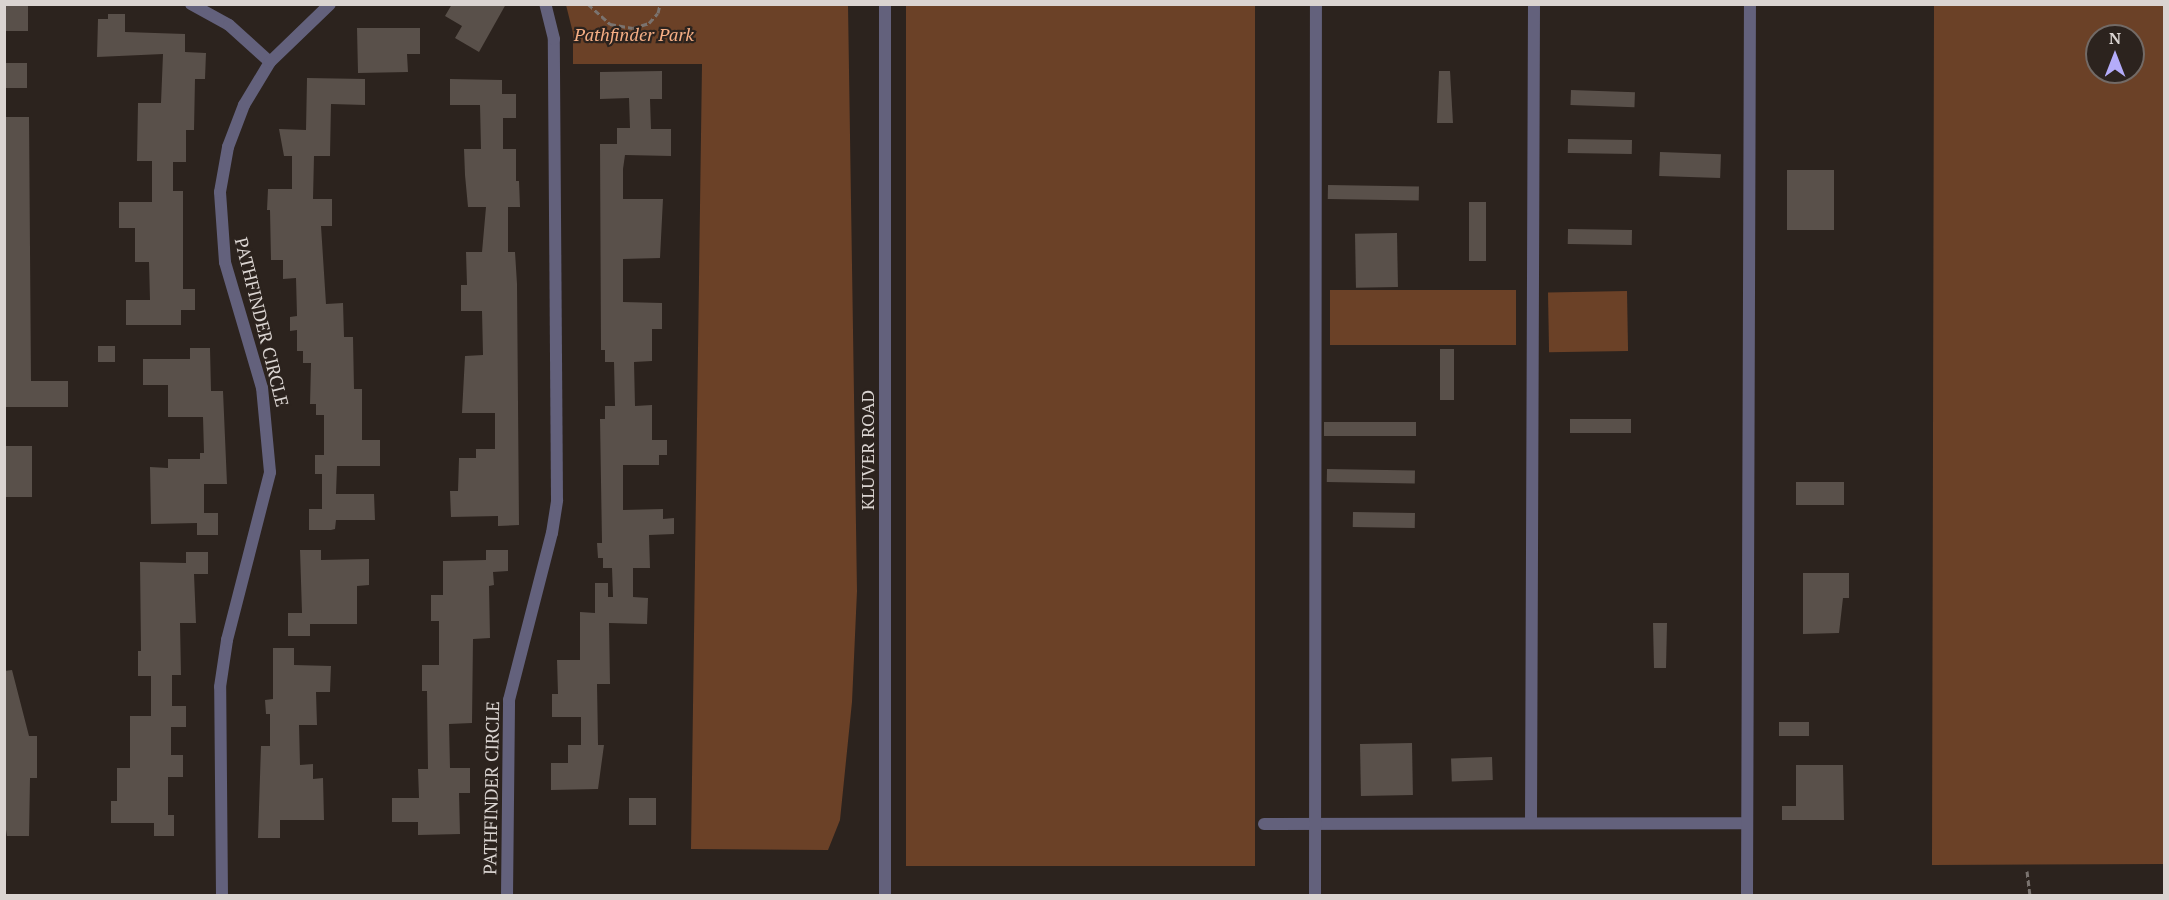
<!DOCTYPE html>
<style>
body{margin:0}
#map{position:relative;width:2169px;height:900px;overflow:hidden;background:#2c231e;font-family:"PT Serif",serif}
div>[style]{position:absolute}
.green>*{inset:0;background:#6b4127;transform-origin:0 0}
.building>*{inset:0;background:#59504a;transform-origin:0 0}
.path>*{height:3px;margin-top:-1.5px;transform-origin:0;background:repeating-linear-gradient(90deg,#7a736f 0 6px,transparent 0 9px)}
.minor>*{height:12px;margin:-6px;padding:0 6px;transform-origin:6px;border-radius:6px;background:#63617c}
.tertiary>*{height:12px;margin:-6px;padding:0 6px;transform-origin:6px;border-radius:6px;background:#63617c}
span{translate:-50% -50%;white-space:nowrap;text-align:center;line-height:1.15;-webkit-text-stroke:4.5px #2c231e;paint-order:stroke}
.park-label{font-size:18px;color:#f6af85;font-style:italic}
.street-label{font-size:18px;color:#dad4d1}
.frame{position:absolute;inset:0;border:6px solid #dad4d1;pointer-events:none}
.north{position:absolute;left:2085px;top:24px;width:60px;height:60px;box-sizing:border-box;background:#2c231e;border:2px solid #726a66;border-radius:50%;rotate:0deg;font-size:16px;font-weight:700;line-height:24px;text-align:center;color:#dad4d1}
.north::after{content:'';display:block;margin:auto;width:21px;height:27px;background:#b4acf9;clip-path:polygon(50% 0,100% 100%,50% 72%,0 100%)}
</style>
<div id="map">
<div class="green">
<i style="clip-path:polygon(566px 5px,848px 5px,857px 591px,852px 702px,840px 820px,828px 850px,691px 849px,702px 64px,573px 64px,573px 33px)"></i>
<i style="left:906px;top:5px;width:349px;height:861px"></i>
<i style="clip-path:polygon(evenodd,1934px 5px,2164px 5px,2164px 864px,1932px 865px,1934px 5px,2097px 36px,2133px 36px,2133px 72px,2097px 72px,2097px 36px)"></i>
<i style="left:1330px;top:290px;width:186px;height:55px"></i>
<i style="left:1627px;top:291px;width:60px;height:79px;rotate:89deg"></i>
</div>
<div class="building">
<i style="clip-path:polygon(452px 4px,506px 4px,479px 52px,455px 38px,462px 26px,445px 16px)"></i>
<i style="left:28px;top:6px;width:25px;height:24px;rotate:90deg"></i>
<i style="clip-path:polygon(108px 14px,125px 14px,125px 32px,185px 34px,185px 52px,206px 53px,205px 79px,195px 79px,194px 130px,186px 130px,186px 162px,173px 162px,173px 191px,183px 191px,183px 289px,195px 289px,195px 310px,181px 310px,181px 325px,126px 325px,126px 300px,150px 300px,149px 262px,135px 262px,135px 228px,119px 228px,119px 202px,152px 202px,152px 161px,137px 161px,138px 103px,161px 103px,163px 54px,97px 57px,98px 19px,108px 19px)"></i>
<i style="clip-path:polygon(357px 28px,420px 28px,420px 54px,407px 54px,408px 72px,358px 73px)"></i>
<i style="left:4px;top:63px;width:23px;height:25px"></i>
<i style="clip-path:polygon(662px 71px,662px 99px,650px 99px,651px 129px,671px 129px,671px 156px,625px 155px,623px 169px,623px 199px,663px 199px,660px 258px,623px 259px,623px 302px,662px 303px,662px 329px,652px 329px,652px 361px,634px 362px,635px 406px,652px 405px,652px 440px,667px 440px,667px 455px,659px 455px,659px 465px,623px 465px,623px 510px,663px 509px,663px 519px,674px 518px,674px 534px,649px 535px,650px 568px,633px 568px,633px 597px,648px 598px,647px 624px,609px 623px,610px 684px,597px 684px,598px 745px,604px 745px,598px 789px,551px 790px,551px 763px,568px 763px,568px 745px,581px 745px,581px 717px,552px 717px,552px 694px,558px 694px,557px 660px,580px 660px,580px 612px,595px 613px,595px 583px,608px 583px,608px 597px,613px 597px,612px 568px,603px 568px,603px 558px,598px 558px,597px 543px,602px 543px,600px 419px,605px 419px,605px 406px,615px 406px,614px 362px,605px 362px,605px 350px,601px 350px,600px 144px,617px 144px,617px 128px,630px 128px,629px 98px,600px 99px,600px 72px)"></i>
<i style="clip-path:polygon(1439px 71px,1450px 71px,1453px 123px,1437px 123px)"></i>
<i style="clip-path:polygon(307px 78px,365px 79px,365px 105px,331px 104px,330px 156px,314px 156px,313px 199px,332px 199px,332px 226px,321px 226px,326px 304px,343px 303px,344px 337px,353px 337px,354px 389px,362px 389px,362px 440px,380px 440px,380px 466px,337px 466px,336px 494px,374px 494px,375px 520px,336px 520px,335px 529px,331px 530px,309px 530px,309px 509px,322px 509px,322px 474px,315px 474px,315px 455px,324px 455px,324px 415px,316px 415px,316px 404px,310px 404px,311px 363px,303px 363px,303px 351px,297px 351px,297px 330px,290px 331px,290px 317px,297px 316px,296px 278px,283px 279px,283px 260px,271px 260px,270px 210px,267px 210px,268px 189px,292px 189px,292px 156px,284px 156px,279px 129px,306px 130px)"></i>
<i style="clip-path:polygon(450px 79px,502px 80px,502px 94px,516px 94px,516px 118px,503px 118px,503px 149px,516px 149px,516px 181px,519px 181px,520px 207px,508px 207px,508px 252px,515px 252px,517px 284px,519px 525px,498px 526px,498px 516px,451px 517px,450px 491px,458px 491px,459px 458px,476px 458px,476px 449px,495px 449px,495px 413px,462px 413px,465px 356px,483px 355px,482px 311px,461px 311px,461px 285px,467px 285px,466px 252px,482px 252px,486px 207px,468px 207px,465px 175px,464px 149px,481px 149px,480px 105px,450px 105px)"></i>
<i style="left:1571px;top:90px;width:64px;height:15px;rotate:2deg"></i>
<i style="clip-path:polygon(4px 117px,29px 117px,31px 381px,68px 381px,68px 407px,4px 407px)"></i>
<i style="left:1568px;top:139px;width:64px;height:14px;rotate:1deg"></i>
<i style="left:1660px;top:152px;width:61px;height:24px;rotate:2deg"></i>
<i style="left:1787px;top:170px;width:47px;height:60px"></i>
<i style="left:1328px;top:185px;width:91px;height:14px;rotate:1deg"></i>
<i style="left:1469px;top:202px;width:17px;height:59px"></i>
<i style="left:1568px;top:229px;width:64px;height:15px;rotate:1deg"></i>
<i style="left:1397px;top:233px;width:54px;height:42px;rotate:89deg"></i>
<i style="left:98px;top:346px;width:17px;height:16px"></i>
<i style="clip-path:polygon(190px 348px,210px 348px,211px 391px,223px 391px,227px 484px,204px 484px,204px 513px,218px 513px,218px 535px,197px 535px,197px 523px,151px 524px,150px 467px,168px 468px,168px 459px,200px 459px,200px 453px,204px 453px,203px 417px,168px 417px,168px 385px,143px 385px,143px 359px,190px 359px)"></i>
<i style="left:1440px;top:349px;width:14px;height:51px"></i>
<i style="left:1570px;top:419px;width:61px;height:14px"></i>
<i style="left:1324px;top:422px;width:92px;height:14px"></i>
<i style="left:4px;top:446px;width:28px;height:51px"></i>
<i style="left:1327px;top:469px;width:88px;height:13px;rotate:1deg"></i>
<i style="left:1796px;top:482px;width:48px;height:23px"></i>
<i style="left:1353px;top:512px;width:62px;height:15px;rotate:1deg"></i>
<i style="clip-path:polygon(300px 550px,321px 550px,321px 560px,369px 559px,369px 585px,357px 586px,357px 624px,310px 624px,310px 636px,288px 636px,288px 613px,302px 613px)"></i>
<i style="clip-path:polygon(486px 550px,508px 550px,508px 571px,493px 572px,494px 585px,489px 586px,490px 638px,473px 639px,472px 723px,449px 724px,450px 768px,470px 768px,470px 793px,459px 793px,460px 834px,418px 835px,418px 822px,392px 822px,392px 798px,419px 798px,418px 769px,428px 769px,427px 691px,422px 691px,422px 665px,439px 665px,439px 621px,431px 621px,431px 595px,443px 595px,443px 561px,486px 560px)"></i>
<i style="clip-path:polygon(186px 552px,208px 552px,208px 574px,194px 574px,196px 623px,180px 623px,181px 675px,172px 675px,172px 706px,186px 706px,186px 727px,171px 727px,171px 755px,183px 755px,183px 777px,168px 777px,168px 815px,174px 815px,174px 836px,154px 836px,154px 823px,111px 823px,111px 801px,117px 801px,117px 768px,130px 768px,130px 716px,151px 716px,151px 676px,138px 676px,138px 651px,141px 651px,140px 562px,186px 563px)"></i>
<i style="clip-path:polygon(1803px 573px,1849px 573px,1849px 598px,1843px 598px,1839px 633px,1803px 634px)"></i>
<i style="clip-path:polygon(1653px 623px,1667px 623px,1666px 668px,1654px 668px)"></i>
<i style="clip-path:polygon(273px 648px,294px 648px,294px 665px,331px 666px,330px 692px,316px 692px,317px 725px,299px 725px,300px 765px,313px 764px,313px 779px,323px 778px,324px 820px,280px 820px,280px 838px,258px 838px,261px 746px,270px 746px,270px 714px,266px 714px,265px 700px,273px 699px)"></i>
<i style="clip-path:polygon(12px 670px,29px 736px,37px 736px,37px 778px,30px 778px,29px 836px,7px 836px,4px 817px,4px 671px)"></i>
<i style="left:1779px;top:722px;width:30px;height:14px"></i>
<i style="left:1412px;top:743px;width:52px;height:52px;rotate:89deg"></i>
<i style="left:1492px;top:757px;width:23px;height:41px;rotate:88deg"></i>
<i style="clip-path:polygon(1796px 765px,1843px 765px,1844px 820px,1782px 820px,1782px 806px,1796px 806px)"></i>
<i style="left:629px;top:798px;width:27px;height:27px"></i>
</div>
<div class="path">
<i style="left:588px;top:4px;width:30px;rotate:42deg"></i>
<i style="left:610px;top:24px;width:23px;rotate:10deg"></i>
<i style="left:633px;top:28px;width:17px;rotate:-17deg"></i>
<i style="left:649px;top:23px;width:13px;rotate:-48deg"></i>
<i style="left:658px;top:13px;width:9px;rotate:-77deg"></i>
<i style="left:2027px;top:871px;width:25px;rotate:83deg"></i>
</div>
<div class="minor">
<i style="left:191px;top:4px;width:43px;rotate:28.9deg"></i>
<i style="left:229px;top:25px;width:55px;rotate:42.1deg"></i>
<i style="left:1531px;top:823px;width:819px;rotate:-89.79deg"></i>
<i style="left:1264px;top:824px;width:482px;rotate:-0.1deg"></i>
<i style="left:222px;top:896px;width:209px;rotate:-90.5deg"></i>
<i style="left:220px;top:687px;width:48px;rotate:-81.5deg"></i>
<i style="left:227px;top:640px;width:173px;rotate:-75.6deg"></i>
<i style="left:270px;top:472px;width:84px;rotate:-95.4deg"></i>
<i style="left:262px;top:388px;width:131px;rotate:-106.4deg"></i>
<i style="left:225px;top:262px;width:70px;rotate:-94.1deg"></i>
<i style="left:220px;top:192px;width:46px;rotate:-79.9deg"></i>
<i style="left:228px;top:147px;width:45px;rotate:-69.1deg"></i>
<i style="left:244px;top:105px;width:50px;rotate:-58.8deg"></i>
<i style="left:270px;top:62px;width:83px;rotate:-44deg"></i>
<i style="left:507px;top:896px;width:196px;rotate:-89.4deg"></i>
<i style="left:509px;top:700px;width:172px;rotate:-75.6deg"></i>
<i style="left:552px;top:533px;width:33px;rotate:-81deg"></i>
<i style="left:557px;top:500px;width:461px;rotate:-90.4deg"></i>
<i style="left:554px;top:39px;width:36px;rotate:-104deg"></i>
<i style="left:1315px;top:896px;width:892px;rotate:-89.94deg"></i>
<i style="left:1747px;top:896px;width:892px;rotate:-89.81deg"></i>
</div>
<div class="tertiary">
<i style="left:885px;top:896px;width:892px;rotate:-90deg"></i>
</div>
<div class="park-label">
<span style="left:634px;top:34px">Pathfinder Park</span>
</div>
<div class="street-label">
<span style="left:262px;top:322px;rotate:76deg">PATHFINDER CIRCLE</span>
<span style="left:867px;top:450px;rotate:-90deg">KLUVER ROAD</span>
<span style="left:491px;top:788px;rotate:-89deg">PATHFINDER CIRCLE</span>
</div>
<div class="frame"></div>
<div class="north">N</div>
</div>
